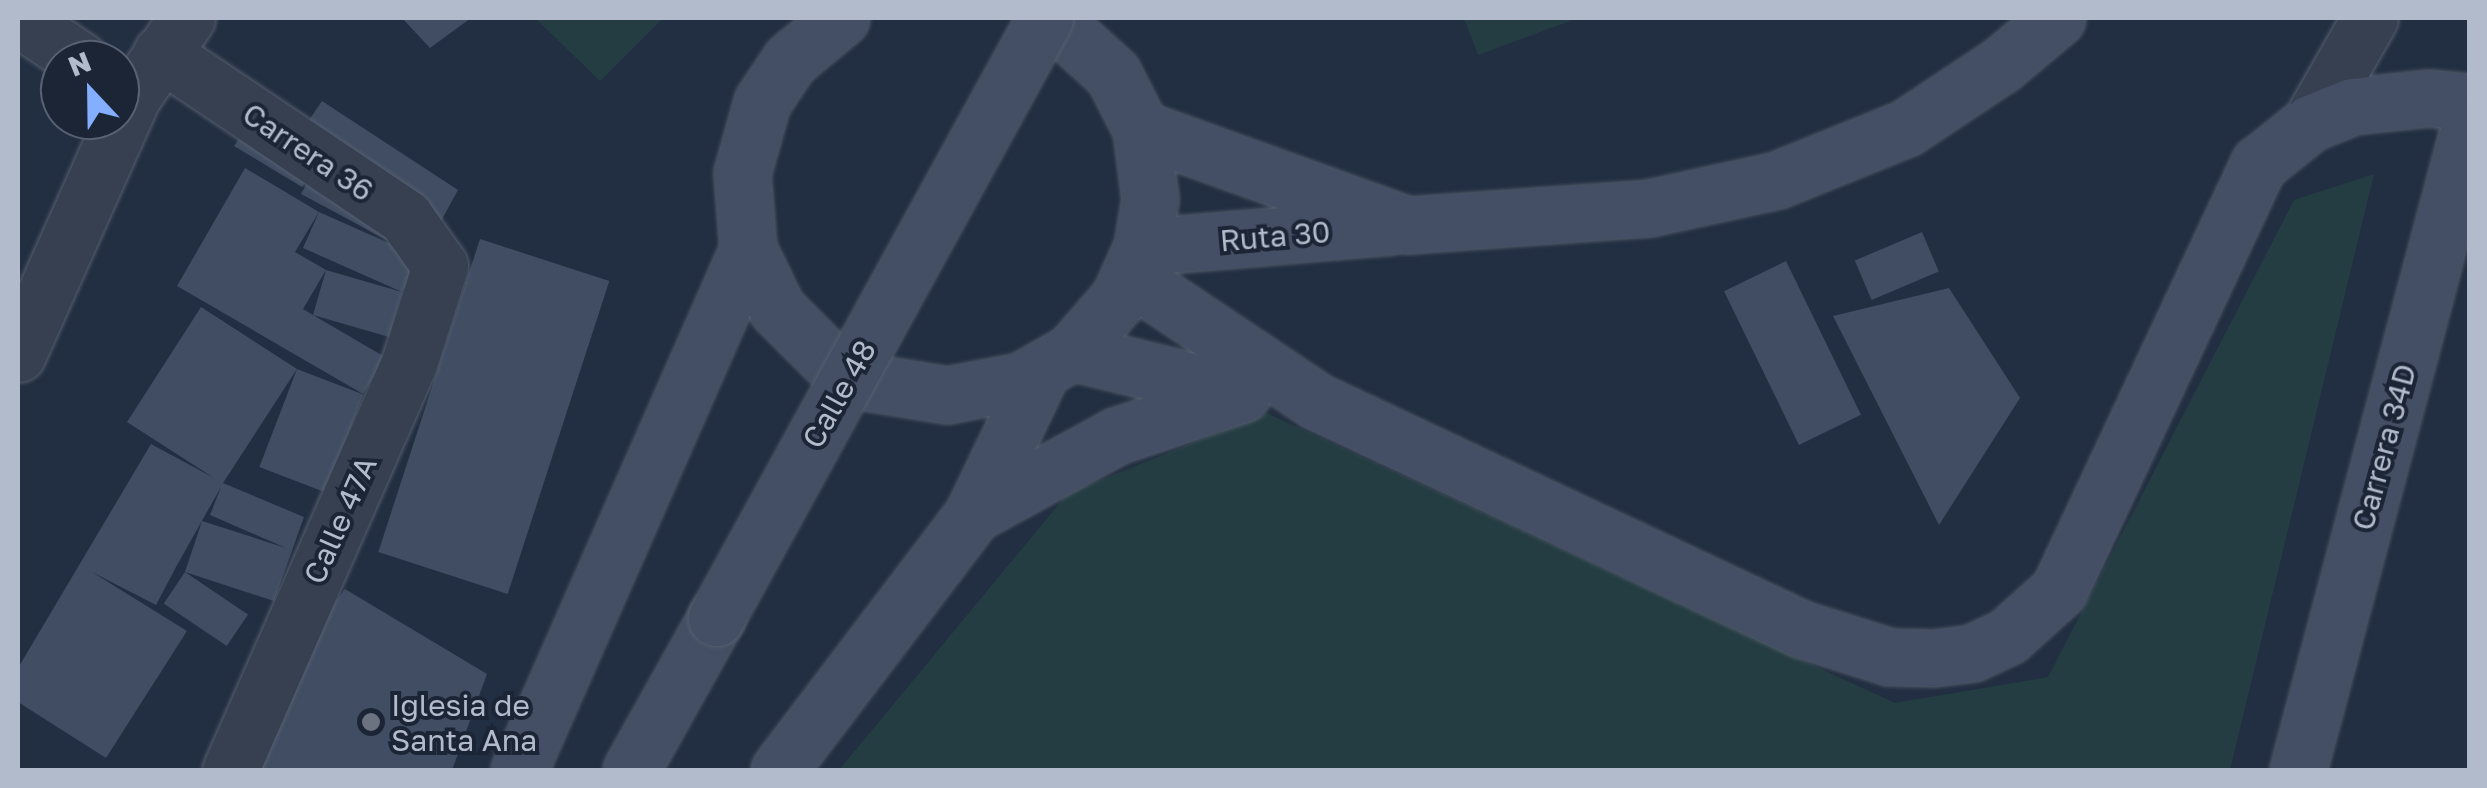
<!DOCTYPE html>
<style>
body{margin:0}
#map{position:relative;width:2487px;height:788px;overflow:hidden;background:#222e41;font-family:"Golos Text",sans-serif}
div>[style]{position:absolute}
.green>*{inset:0;background:#243d42}
.building>*{inset:0;background:#404d63;transform-origin:0 0}
.roads{filter:drop-shadow(0 0 2px #545e6e) drop-shadow(0 0 2px #545e6e)}
.street>*{height:55px;margin:-27.5px;padding:0 27.5px;transform-origin:27.5px;border-radius:27.5px;background:#364050}
.secondary>*{height:55px;margin:-27.5px;padding:0 27.5px;transform-origin:27.5px;border-radius:27.5px;background:#444e64}
.bridges{filter:drop-shadow(0 0 2px #545e6e) drop-shadow(0 0 2px #545e6e)}
.secondary-bridge>*{height:55px;margin:-27.5px;padding:0 27.5px;transform-origin:27.5px;border-radius:27.5px;background:#444e64}
.dots>*{width:28px;height:28px;translate:-50% -50%;box-sizing:border-box;border:5px solid #1b2535;border-radius:50%}
span{translate:-50% -50%;white-space:nowrap;text-align:center;line-height:1.15;-webkit-text-stroke:8px #1b2535;paint-order:stroke}
.street-label{font-size:30px;color:#b2bbcb}
.poi-label{font-size:30px;color:#b2bbcb}
.left{translate:0 -50%;text-align:left}
.frame{position:absolute;inset:0;border:20px solid #b2bbcb;pointer-events:none}
.north{position:absolute;left:40px;top:40px;width:100px;height:100px;box-sizing:border-box;background:#1b2535;border:2px solid #576171;border-radius:50%;rotate:338deg;font-size:28px;font-weight:700;line-height:40px;text-align:center;color:#b2bbcb}
.north::after{content:'';display:block;margin:auto;width:35px;height:45px;background:#84aeff;clip-path:polygon(50% 0,100% 100%,50% 72%,0 100%)}
</style>
<div id="map">
<div class="green">
<i style="clip-path:polygon(535px 18px,663px 18px,600px 81px)"></i>
<i style="clip-path:polygon(1464px 18px,1578px 18px,1478px 55px)"></i>
<i style="clip-path:polygon(2374px 174px,2230px 770px,839px 770px,1068px 493px,1267px 413px,1895px 703px,2048px 677px,2294px 200px)"></i>
</div>
<div class="building">
<i style="clip-path:polygon(402px 18px,471px 18px,430px 48px)"></i>
<i style="clip-path:polygon(322px 101px,458px 190px,402px 292px,303px 248px,319px 212px,409px 252px,301px 194px,319px 162px,302px 187px,234px 146px,257px 112px,436px 213px,305px 126px)"></i>
<i style="clip-path:polygon(245px 168px,319px 212px,295px 252px,326px 270px,303px 309px,313px 315px,326px 270px,402px 292px,389px 337px,313px 315px,385px 357px,363px 394px,177px 286px)"></i>
<i style="left:1922px;top:232px;width:43px;height:73px;rotate:67deg"></i>
<i style="left:480px;top:239px;width:136px;height:329px;rotate:18deg"></i>
<i style="left:1786px;top:261px;width:171px;height:69px;rotate:64deg"></i>
<i style="clip-path:polygon(1949px 288px,2020px 398px,1939px 525px,1833px 316px)"></i>
<i style="clip-path:polygon(201px 307px,297px 369px,223px 483px,304px 517px,274px 601px,185px 572px,202px 521px,286px 548px,210px 515px,221px 487px,176px 567px,156px 605px,92px 572px,187px 631px,106px 758px,18px 702px,18px 668px,151px 444px,214px 478px,127px 422px)"></i>
<i style="left:297px;top:369px;width:71px;height:105px;rotate:21deg"></i>
<i style="left:185px;top:572px;width:76px;height:38px;rotate:34deg"></i>
<i style="clip-path:polygon(345px 589px,487px 674px,452px 770px,261px 770px,285px 670px)"></i>
</div>
<div class="roads">
<div class="street">
<i style="left:18px;top:18px;width:75px;rotate:34.1deg"></i>
<i style="left:161px;top:53px;width:294px;rotate:33.9deg"></i>
<i style="left:405px;top:217px;width:60px;rotate:54.5deg"></i>
<i style="left:440px;top:266px;width:102px;rotate:107.7deg"></i>
<i style="left:409px;top:363px;width:445px;rotate:113.7deg"></i>
<i style="left:2310px;top:123px;width:121px;rotate:-60.3deg"></i>
<i style="left:18px;top:354px;width:282px;rotate:-66deg"></i>
<i style="left:133px;top:96px;width:95px;rotate:-55.3deg"></i>
</div>
<div class="secondary">
<i style="left:841px;top:18px;width:66px;rotate:140.5deg"></i>
<i style="left:790px;top:60px;width:50px;rotate:123.7deg"></i>
<i style="left:762px;top:102px;width:74px;rotate:105.7deg"></i>
<i style="left:742px;top:173px;width:76px;rotate:85.5deg"></i>
<i style="left:748px;top:249px;width:67px;rotate:64.2deg"></i>
<i style="left:777px;top:309px;width:72px;rotate:45deg"></i>
<i style="left:828px;top:360px;width:51px;rotate:27.1deg"></i>
<i style="left:873px;top:383px;width:75px;rotate:9.2deg"></i>
<i style="left:947px;top:395px;width:75px;rotate:-10.7deg"></i>
<i style="left:1021px;top:381px;width:59px;rotate:-29.6deg"></i>
<i style="left:1072px;top:352px;width:72px;rotate:-49deg"></i>
<i style="left:1119px;top:298px;width:56px;rotate:-65.7deg"></i>
<i style="left:1142px;top:247px;width:49px;rotate:-80.5deg"></i>
<i style="left:1150px;top:199px;width:71px;rotate:-97.3deg"></i>
<i style="left:1141px;top:129px;width:62px;rotate:-117deg"></i>
<i style="left:1113px;top:74px;width:84px;rotate:-137.9deg"></i>
<i style="left:1141px;top:129px;width:284px;rotate:19.8deg"></i>
<i style="left:1408px;top:225px;width:242px;rotate:-4deg"></i>
<i style="left:1649px;top:208px;width:131px;rotate:-12.3deg"></i>
<i style="left:1777px;top:180px;width:139px;rotate:-22deg"></i>
<i style="left:1906px;top:128px;width:114px;rotate:-33.6deg"></i>
<i style="left:2001px;top:65px;width:73px;rotate:-40deg"></i>
<i style="left:1142px;top:247px;width:250px;rotate:-4.8deg"></i>
<i style="left:1131px;top:277px;width:223px;rotate:33.8deg"></i>
<i style="left:1316px;top:401px;width:536px;rotate:25.18deg"></i>
<i style="left:1801px;top:629px;width:93px;rotate:17.5deg"></i>
<i style="left:1890px;top:657px;width:43px;rotate:1.3deg"></i>
<i style="left:1933px;top:658px;width:39px;rotate:-7deg"></i>
<i style="left:1972px;top:653px;width:40px;rotate:-25deg"></i>
<i style="left:2008px;top:636px;width:69px;rotate:-42deg"></i>
<i style="left:2059px;top:590px;width:471px;rotate:-64.9deg"></i>
<i style="left:2259px;top:164px;width:65px;rotate:-38.8deg"></i>
<i style="left:2310px;top:123px;width:45px;rotate:-22deg"></i>
<i style="left:2352px;top:106px;width:76px;rotate:-6deg"></i>
<i style="left:2428px;top:98px;width:42px;rotate:5.4deg"></i>
<i style="left:1072px;top:352px;width:172px;rotate:13.8deg"></i>
<i style="left:973px;top:514px;width:163px;rotate:-28.6deg"></i>
<i style="left:1116px;top:436px;width:133px;rotate:-18.4deg"></i>
<i style="left:519px;top:770px;width:569px;rotate:-66.27deg"></i>
<i style="left:631px;top:770px;width:174px;rotate:-60.8deg"></i>
<i style="left:779px;top:770px;width:321px;rotate:-52.8deg"></i>
<i style="left:973px;top:514px;width:160px;rotate:-64.4deg"></i>
<i style="left:2298px;top:770px;width:669px;rotate:-75.09deg"></i>
</div>
</div>
<div class="bridges">
<div class="secondary-bridge">
<i style="left:716px;top:618px;width:684px;rotate:-61.26deg"></i>
</div>
</div>
<div class="dots">
<i style="left:371px;top:722px;background:#6b7280"></i>
</div>
<div class="street-label">
<span style="left:308px;top:152px;rotate:34deg">Carrera 36</span>
<span style="left:1275px;top:236px;rotate:-5deg">Ruta 30</span>
<span style="left:839px;top:394px;rotate:-61deg">Calle 48</span>
<span style="left:2384px;top:447px;rotate:-75deg">Carrera 34D</span>
<span style="left:340px;top:520px;rotate:-66deg">Calle 47A</span>
</div>
<div class="poi-label">
<span class="left" style="left:391px;top:722px">Iglesia de<br>Santa Ana</span>
</div>
<div class="frame"></div>
<div class="north">N</div>
</div>
